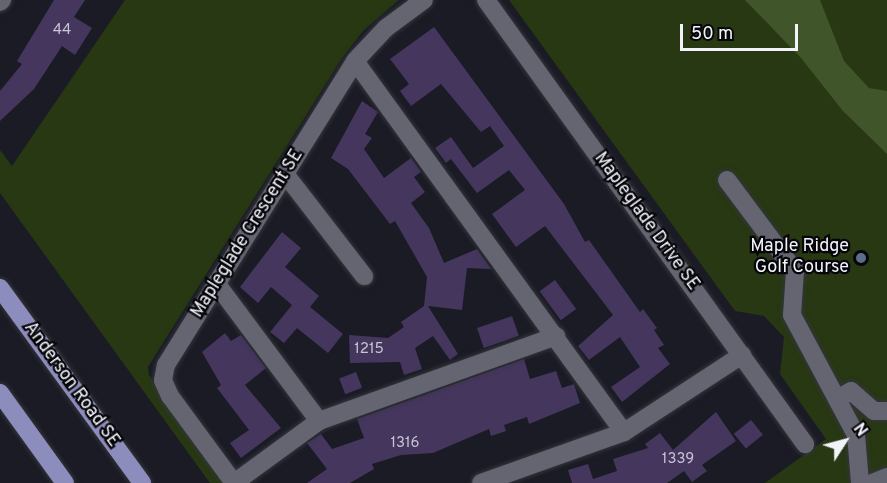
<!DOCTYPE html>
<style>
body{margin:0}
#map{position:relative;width:887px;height:483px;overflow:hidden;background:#1a1b24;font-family:Overpass,sans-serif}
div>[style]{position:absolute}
.green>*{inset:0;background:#273812}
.forest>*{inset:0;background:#41552b}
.building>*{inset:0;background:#45365e;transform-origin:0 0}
.roads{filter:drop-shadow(0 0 2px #34353c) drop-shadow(0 0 2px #34353c)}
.minor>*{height:18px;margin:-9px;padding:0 9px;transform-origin:9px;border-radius:9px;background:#646571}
.major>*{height:18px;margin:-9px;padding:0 9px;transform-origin:9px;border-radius:9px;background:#8c8dbd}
.dots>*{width:16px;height:16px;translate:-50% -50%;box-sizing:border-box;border:3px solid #06060a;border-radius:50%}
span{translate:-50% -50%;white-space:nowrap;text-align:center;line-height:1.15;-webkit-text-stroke:4.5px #06060a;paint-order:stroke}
.number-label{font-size:15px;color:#c7c4d3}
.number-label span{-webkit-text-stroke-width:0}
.street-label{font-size:18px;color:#f2f3fa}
.poi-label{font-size:18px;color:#f2f3fa}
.right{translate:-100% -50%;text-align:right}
.north{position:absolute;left:815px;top:411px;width:60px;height:60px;-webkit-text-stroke:4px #06060a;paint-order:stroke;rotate:54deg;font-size:16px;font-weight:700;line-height:24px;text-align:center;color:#f2f3fa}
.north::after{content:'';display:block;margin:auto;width:21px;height:27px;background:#f2f3fa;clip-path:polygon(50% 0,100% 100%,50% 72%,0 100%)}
.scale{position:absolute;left:680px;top:24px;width:118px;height:27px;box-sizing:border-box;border:3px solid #f2f3fa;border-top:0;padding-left:8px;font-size:18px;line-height:21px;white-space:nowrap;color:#f2f3fa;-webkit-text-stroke:4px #06060a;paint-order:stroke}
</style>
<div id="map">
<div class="green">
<i style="clip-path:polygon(125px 0,399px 0,363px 31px,342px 58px,148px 367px,149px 375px,226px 483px,210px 483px,0 193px,0 150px,12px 166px)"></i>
<i style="clip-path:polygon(509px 0,887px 0,887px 483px,765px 483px,826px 439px,780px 374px,784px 337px,764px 316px,735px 311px)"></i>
</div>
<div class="forest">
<i style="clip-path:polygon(745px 0,820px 0,844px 61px,869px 88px,887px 91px,887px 154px,843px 111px,801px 58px)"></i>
</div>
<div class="building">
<i style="clip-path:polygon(54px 0,85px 0,74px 17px,92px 28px,75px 55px,62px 46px,34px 89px,0 121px,0 91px,22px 64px,17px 61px)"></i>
<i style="clip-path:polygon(434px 27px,564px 204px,585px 242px,589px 240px,640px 312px,643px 309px,657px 328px,654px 330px,664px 345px,658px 348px,670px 364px,622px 402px,611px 387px,640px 367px,620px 337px,589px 360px,578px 346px,613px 315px,545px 226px,516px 247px,492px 214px,525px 190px,509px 170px,477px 193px,451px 159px,446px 163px,435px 148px,451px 137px,473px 168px,504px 146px,490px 126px,481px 132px,441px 84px,411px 106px,400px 91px,409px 84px,390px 59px)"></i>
<i style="clip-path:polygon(362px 101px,378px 112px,365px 134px,372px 138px,364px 149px,384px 178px,411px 158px,421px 172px,414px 177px,425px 192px,411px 203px,429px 228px,444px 263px,477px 249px,491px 269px,467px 268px,462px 310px,428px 306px,458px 354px,450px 360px,433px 336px,415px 348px,422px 369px,404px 375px,400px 362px,350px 363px,349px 335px,388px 338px,404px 327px,401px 322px,424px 306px,427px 277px,395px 221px,390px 224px,348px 169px,331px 158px)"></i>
<i style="clip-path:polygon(282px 232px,301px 248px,285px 267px,319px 296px,310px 307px,343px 334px,328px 353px,297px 328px,284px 343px,270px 332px,292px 305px,271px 287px,258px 303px,240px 287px)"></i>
<i style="left:555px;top:280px;width:36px;height:19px;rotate:54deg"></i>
<i style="left:512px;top:316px;width:21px;height:37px;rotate:71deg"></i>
<i style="clip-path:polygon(225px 333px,231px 341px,241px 335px,266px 368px,245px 385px,281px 428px,241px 458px,230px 443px,249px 430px,217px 388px,221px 385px,202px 352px)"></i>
<i style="clip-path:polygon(524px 359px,530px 379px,556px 371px,562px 388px,574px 384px,580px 403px,529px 424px,527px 417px,504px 425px,506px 431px,491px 436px,489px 429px,433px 453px,401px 455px,372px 464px,374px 469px,350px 483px,307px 483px,327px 469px,307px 443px,321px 434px,332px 449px,364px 438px,357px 419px)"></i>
<i style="left:356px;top:372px;width:17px;height:18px;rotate:69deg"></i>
<i style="clip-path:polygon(716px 412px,736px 441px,702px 465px,707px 471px,692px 482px,684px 471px,667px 483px,572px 483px,568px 470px,588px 464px,593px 479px,617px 471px,613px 459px,648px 448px,645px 444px,660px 433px,673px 450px)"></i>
<i style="left:751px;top:420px;width:19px;height:22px;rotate:51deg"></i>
</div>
<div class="roads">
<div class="minor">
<i style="left:486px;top:0;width:547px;rotate:54.3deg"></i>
<i style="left:0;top:2px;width:3px;rotate:-45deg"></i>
<i style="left:355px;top:61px;width:458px;rotate:54.1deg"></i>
<i style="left:286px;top:175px;width:128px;rotate:52.3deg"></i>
<i style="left:727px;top:180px;width:114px;rotate:53.2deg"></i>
<i style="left:795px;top:271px;width:44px;rotate:93.9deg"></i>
<i style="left:792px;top:315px;width:136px;rotate:61.9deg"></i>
<i style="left:856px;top:435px;width:48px;rotate:85.2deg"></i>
<i style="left:216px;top:283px;width:172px;rotate:53.3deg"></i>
<i style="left:839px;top:398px;width:14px;rotate:-30deg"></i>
<i style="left:851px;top:391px;width:30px;rotate:41deg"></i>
<i style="left:874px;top:411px;width:13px"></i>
<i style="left:234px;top:483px;width:108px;rotate:-126.3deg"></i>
<i style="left:170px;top:396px;width:17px;rotate:-114deg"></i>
<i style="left:163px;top:380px;width:15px;rotate:-79deg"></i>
<i style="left:166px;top:365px;width:358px;rotate:-58.1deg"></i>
<i style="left:355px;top:61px;width:45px;rotate:-46.8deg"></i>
<i style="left:386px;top:28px;width:47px;rotate:-36.4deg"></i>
<i style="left:234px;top:483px;width:105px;rotate:-36.1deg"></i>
<i style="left:319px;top:421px;width:252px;rotate:-19.7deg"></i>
<i style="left:481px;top:483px;width:152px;rotate:-19.6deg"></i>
<i style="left:624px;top:432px;width:141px;rotate:-33.1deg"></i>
<i style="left:872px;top:483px;width:16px;rotate:-22deg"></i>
</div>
<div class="major">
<i style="left:0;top:288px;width:241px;rotate:53.9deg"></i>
<i style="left:0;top:393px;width:111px;rotate:54.2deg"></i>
</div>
</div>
<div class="dots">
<i style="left:861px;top:258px;background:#5c6f8a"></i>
</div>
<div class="number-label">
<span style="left:62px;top:31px">44</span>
<span style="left:369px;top:350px">1215</span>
<span style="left:405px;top:444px">1316</span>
<span style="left:678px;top:460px">1339</span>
</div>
<div class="street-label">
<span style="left:646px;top:222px;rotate:54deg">Mapleglade Drive SE</span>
<span style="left:248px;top:234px;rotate:-58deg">Mapleglade Crescent SE</span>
<span style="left:71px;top:385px;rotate:54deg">Anderson Road SE</span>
</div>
<div class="poi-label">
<span class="right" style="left:849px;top:258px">Maple Ridge<br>Golf Course</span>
</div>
<div class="north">N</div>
<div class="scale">50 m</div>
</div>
